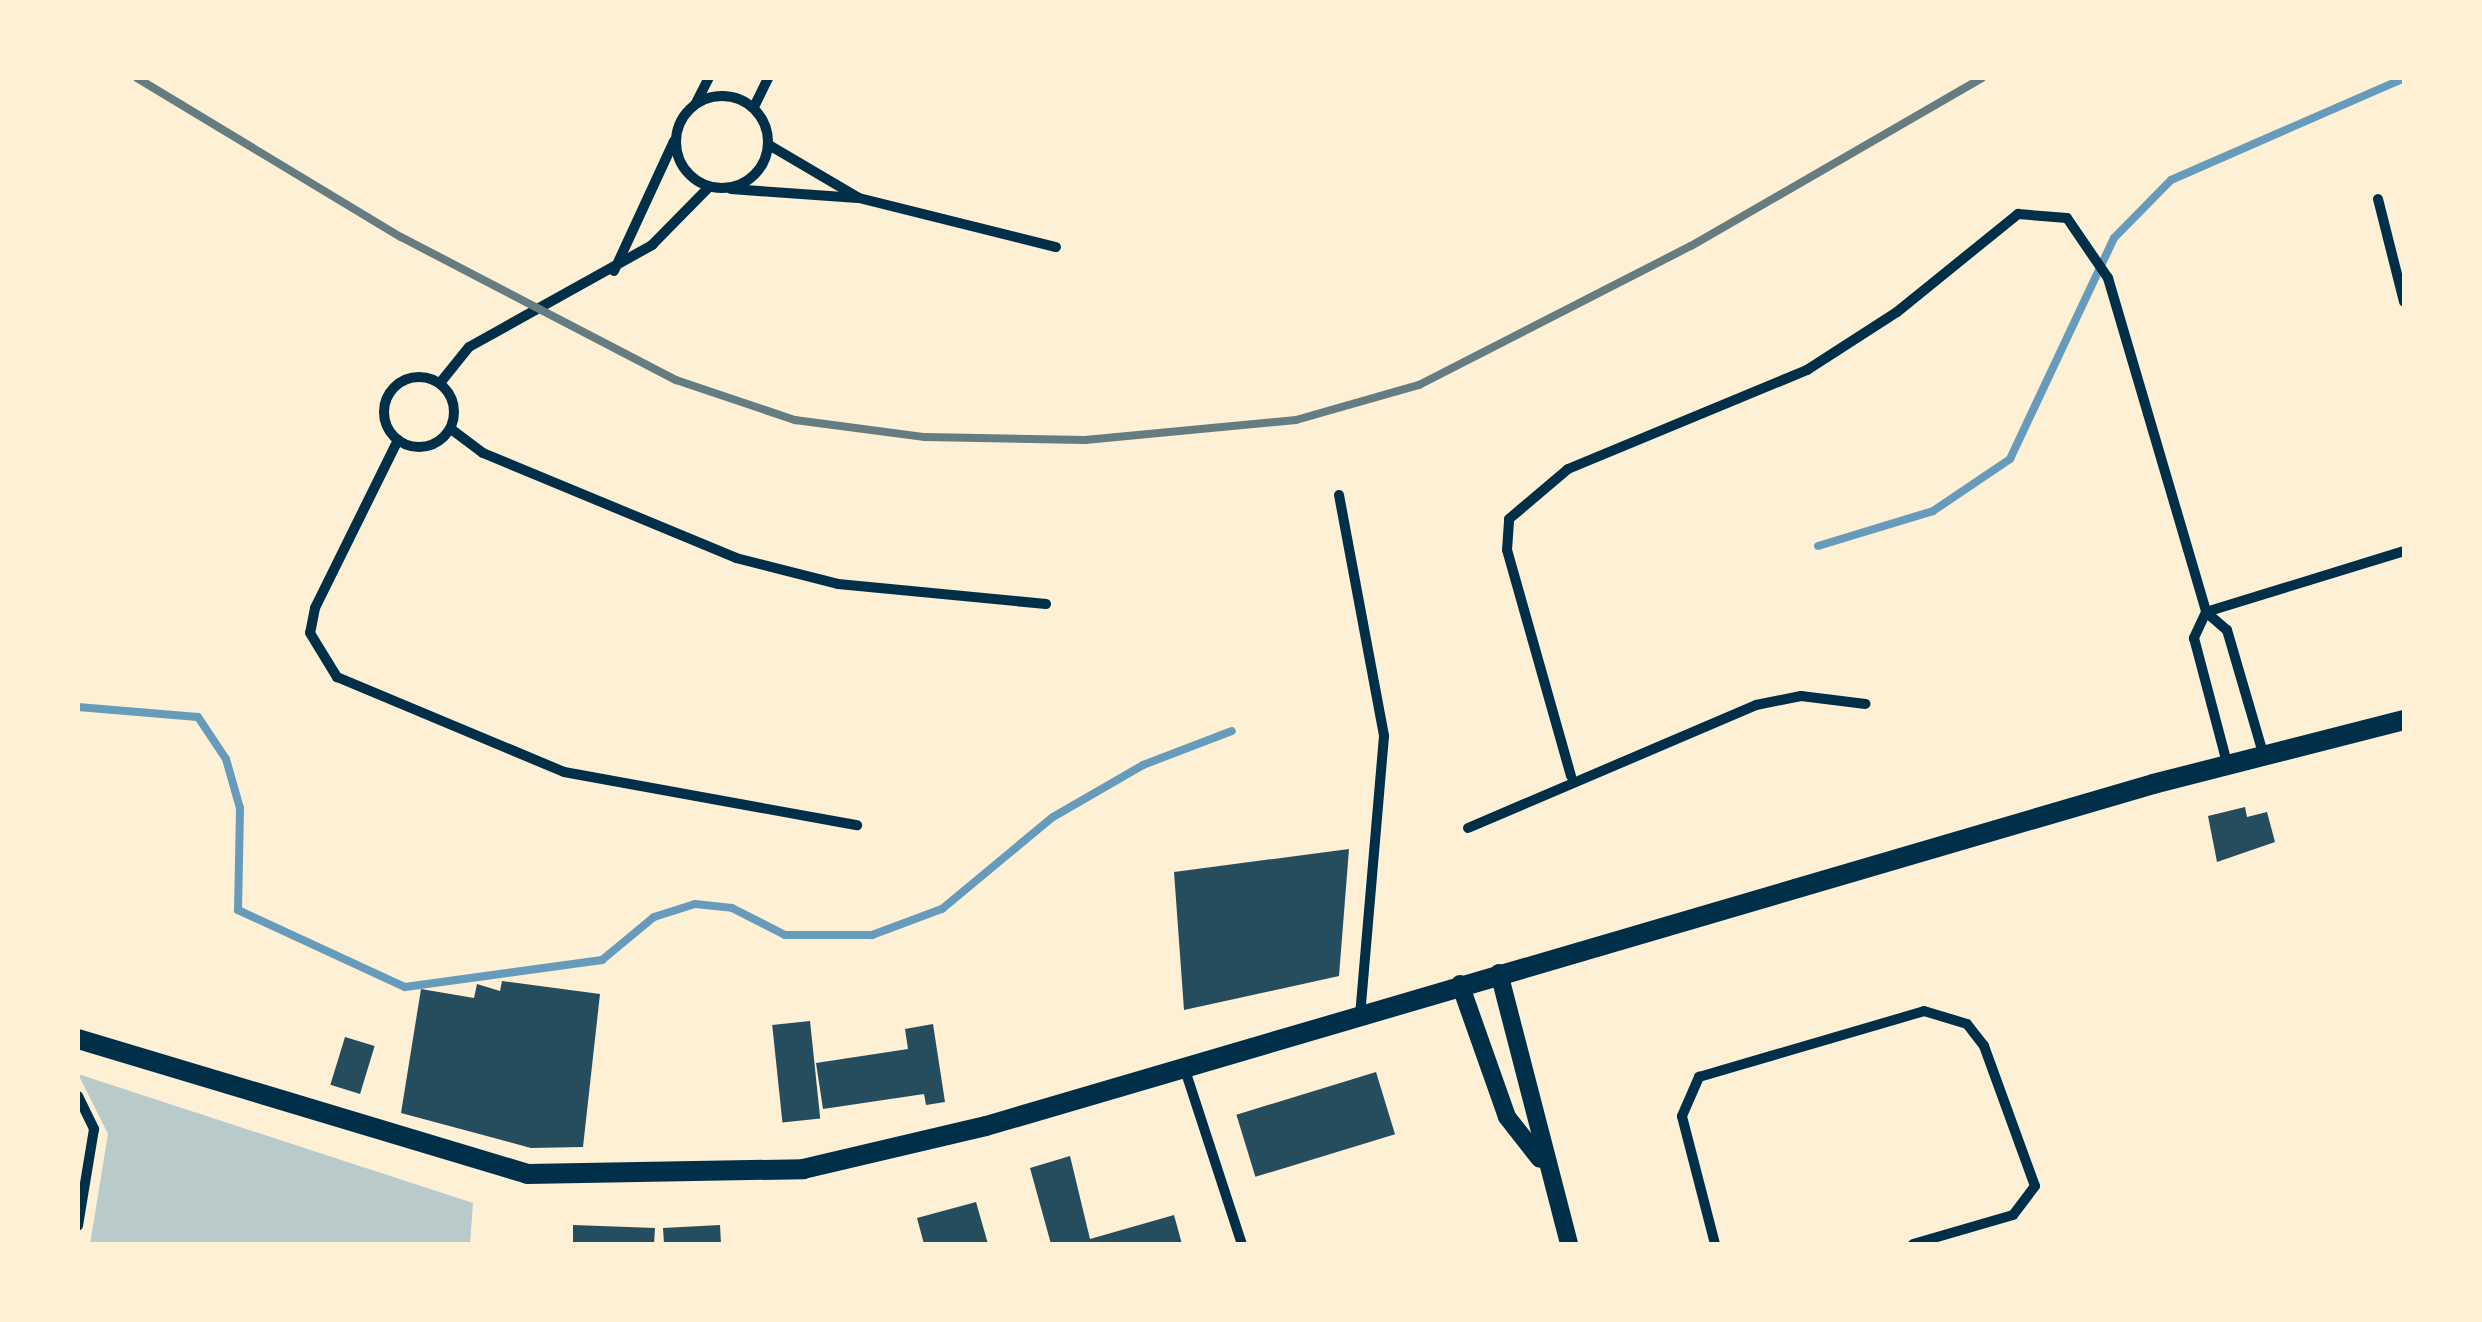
<!DOCTYPE html>
<style>
body{margin:0}
#map{position:relative;width:2482px;height:1322px;overflow:hidden;background:#fdf0d5;font-family:"Exo 2",sans-serif}
div>[style]{position:absolute}
.green>*{inset:0;background:#b9caca}
.stream>*{height:8px;margin:-4px;padding:0 4px;transform-origin:4px;border-radius:4px;background:#669bbc}
.building>*{inset:0;background:#264d5e;transform-origin:0 0}
.minor>*{height:10px;margin:-5px;padding:0 5px;transform-origin:5px;border-radius:5px;background:#003049}
.minor>.ring{margin:-5px;padding:0;box-sizing:content-box;background:none;border:10px solid #003049;border-radius:50%}
.tertiary>*{height:18px;margin:-9px;padding:0 9px;transform-origin:9px;border-radius:9px;background:#003049}
.secondary>*{height:20px;margin:-10px;padding:0 10px;transform-origin:10px;border-radius:10px;background:#003049}
.rail>*{height:8px;margin:-4px;padding:0 4px;transform-origin:4px;border-radius:4px;background:#657d81}
span{translate:-50% -50%;white-space:nowrap;text-align:center;line-height:1.15;-webkit-text-stroke:8px #fdf0d5;paint-order:stroke}
.frame{position:absolute;inset:0;border:80px solid #fdf0d5;pointer-events:none}
</style>
<div id="map">
<div class="green">
<i style="clip-path:polygon(78px 1074px,473px 1203px,470px 1244px,90px 1244px,108px 1134px)"></i>
</div>
<div class="stream">
<i style="left:1818px;top:546px;width:120px;rotate:-16.9deg"></i>
<i style="left:1933px;top:511px;width:93px;rotate:-34deg"></i>
<i style="left:2010px;top:459px;width:244px;rotate:-64.8deg"></i>
<i style="left:2114px;top:238px;width:81px;rotate:-45.5deg"></i>
<i style="left:2171px;top:180px;width:254px;rotate:-23.6deg"></i>
<i style="left:78px;top:707px;width:120px;rotate:4.8deg"></i>
<i style="left:198px;top:717px;width:50px;rotate:56.3deg"></i>
<i style="left:226px;top:759px;width:51px;rotate:74.1deg"></i>
<i style="left:240px;top:808px;width:102px;rotate:91.1deg"></i>
<i style="left:238px;top:910px;width:184px;rotate:24.8deg"></i>
<i style="left:405px;top:987px;width:199px;rotate:-7.8deg"></i>
<i style="left:602px;top:960px;width:67px;rotate:-39.6deg"></i>
<i style="left:654px;top:917px;width:43px;rotate:-17.6deg"></i>
<i style="left:695px;top:904px;width:37px;rotate:6deg"></i>
<i style="left:732px;top:908px;width:59px;rotate:27deg"></i>
<i style="left:785px;top:935px;width:87px"></i>
<i style="left:872px;top:935px;width:75px;rotate:-20.4deg"></i>
<i style="left:942px;top:909px;width:144px;rotate:-39.7deg"></i>
<i style="left:1053px;top:817px;width:104px;rotate:-30deg"></i>
<i style="left:1143px;top:765px;width:95px;rotate:-20.9deg"></i>
</div>
<div class="building">
<i style="clip-path:polygon(2245px 807px,2247px 817px,2267px 812px,2275px 842px,2217px 862px,2208px 816px)"></i>
<i style="clip-path:polygon(1349px 849px,1339px 976px,1184px 1010px,1174px 872px)"></i>
<i style="clip-path:polygon(502px 981px,600px 994px,583px 1147px,531px 1148px,401px 1113px,421px 989px,474px 998px,477px 984px,500px 991px)"></i>
<i style="left:810px;top:1021px;width:98px;height:38px;rotate:84deg"></i>
<i style="clip-path:polygon(933px 1024px,945px 1102px,926px 1105px,924px 1094px,823px 1109px,816px 1063px,908px 1049px,905px 1029px)"></i>
<i style="left:345px;top:1037px;width:31px;height:50px;rotate:17deg"></i>
<i style="left:1376px;top:1072px;width:65px;height:146px;rotate:73deg"></i>
<i style="clip-path:polygon(1070px 1156px,1090px 1239px,1174px 1215px,1182px 1244px,1051px 1244px,1030px 1168px)"></i>
<i style="clip-path:polygon(976px 1202px,988px 1244px,924px 1244px,917px 1218px)"></i>
<i style="clip-path:polygon(573px 1225px,655px 1228px,654px 1244px,573px 1244px)"></i>
<i style="clip-path:polygon(720px 1225px,721px 1244px,664px 1244px,663px 1228px)"></i>
</div>
<div class="minor">
<i class="ring" style="left:676px;top:96px;width:82px;height:82px"></i>
<i style="left:696px;top:103px;width:28px;rotate:-63deg"></i>
<i style="left:754px;top:107px;width:32px;rotate:-64deg"></i>
<i style="left:769px;top:145px;width:104px;rotate:30.5deg"></i>
<i style="left:859px;top:198px;width:203px;rotate:14deg"></i>
<i style="left:731px;top:189px;width:127px;rotate:4.1deg"></i>
<i style="left:2378px;top:199px;width:106px;rotate:75.8deg"></i>
<i style="left:614px;top:271px;width:143px;rotate:-65.2deg"></i>
<i class="ring" style="left:384px;top:377px;width:60px;height:60px"></i>
<i style="left:440px;top:383px;width:46px;rotate:-51.1deg"></i>
<i style="left:469px;top:347px;width:210px;rotate:-29.1deg"></i>
<i style="left:652px;top:245px;width:81px;rotate:-45.5deg"></i>
<i style="left:451px;top:429px;width:40px;rotate:37deg"></i>
<i style="left:483px;top:453px;width:274px;rotate:22.5deg"></i>
<i style="left:736px;top:558px;width:105px;rotate:14.3deg"></i>
<i style="left:838px;top:584px;width:209px;rotate:5.5deg"></i>
<i style="left:398px;top:440px;width:187px;rotate:116.3deg"></i>
<i style="left:315px;top:608px;width:25px;rotate:101deg"></i>
<i style="left:310px;top:633px;width:52px;rotate:58.5deg"></i>
<i style="left:337px;top:677px;width:246px;rotate:22.7deg"></i>
<i style="left:564px;top:772px;width:298px;rotate:10.3deg"></i>
<i style="left:1339px;top:495px;width:245px;rotate:79.4deg"></i>
<i style="left:1384px;top:736px;width:280px;rotate:94.9deg"></i>
<i style="left:2206px;top:612px;width:207px;rotate:-17.1deg"></i>
<i style="left:2206px;top:612px;width:29px;rotate:115deg"></i>
<i style="left:2194px;top:638px;width:129px;rotate:75.2deg"></i>
<i style="left:2206px;top:612px;width:28px;rotate:41deg"></i>
<i style="left:2227px;top:630px;width:128px;rotate:73.7deg"></i>
<i style="left:1571px;top:776px;width:235px;rotate:-105.8deg"></i>
<i style="left:1507px;top:550px;width:31px;rotate:-86deg"></i>
<i style="left:1509px;top:519px;width:77px;rotate:-40.3deg"></i>
<i style="left:1568px;top:469px;width:259px;rotate:-22.5deg"></i>
<i style="left:1807px;top:370px;width:107px;rotate:-32.8deg"></i>
<i style="left:1897px;top:312px;width:156px;rotate:-39deg"></i>
<i style="left:2018px;top:214px;width:49px;rotate:4.7deg"></i>
<i style="left:2067px;top:218px;width:73px;rotate:55.7deg"></i>
<i style="left:2108px;top:278px;width:348px;rotate:73.6deg"></i>
<i style="left:1468px;top:828px;width:313px;rotate:-23.1deg"></i>
<i style="left:1756px;top:705px;width:46px;rotate:-11.3deg"></i>
<i style="left:1801px;top:696px;width:65px;rotate:7deg"></i>
<i style="left:1185px;top:1070px;width:183px;rotate:71.9deg"></i>
<i style="left:78px;top:1096px;width:37px;rotate:64deg"></i>
<i style="left:94px;top:1129px;width:98px;rotate:99.4deg"></i>
<i style="left:1715px;top:1244px;width:132px;rotate:-104.5deg"></i>
<i style="left:1682px;top:1116px;width:43px;rotate:-66.4deg"></i>
<i style="left:1699px;top:1077px;width:234px;rotate:-16.3deg"></i>
<i style="left:1924px;top:1011px;width:45px;rotate:16.8deg"></i>
<i style="left:1967px;top:1024px;width:28px;rotate:52deg"></i>
<i style="left:1984px;top:1046px;width:149px;rotate:70deg"></i>
<i style="left:2035px;top:1186px;width:36px;rotate:127deg"></i>
<i style="left:2013px;top:1215px;width:104px;rotate:163.8deg"></i>
</div>
<div class="tertiary">
<i style="left:1499px;top:973px;width:280px;rotate:75.5deg"></i>
<i style="left:1460px;top:984px;width:141px;rotate:70.5deg"></i>
<i style="left:1507px;top:1117px;width:53px;rotate:51.8deg"></i>
</div>
<div class="secondary">
<i style="left:78px;top:1039px;width:469px;rotate:16.7deg"></i>
<i style="left:527px;top:1174px;width:276px;rotate:-1deg"></i>
<i style="left:803px;top:1169px;width:188px;rotate:-13.2deg"></i>
<i style="left:986px;top:1126px;width:1216px;rotate:-16.33deg"></i>
<i style="left:2153px;top:784px;width:259px;rotate:-14.3deg"></i>
</div>
<div class="rail">
<i style="left:137px;top:78px;width:308px;rotate:31.1deg"></i>
<i style="left:401px;top:237px;width:310px;rotate:27.5deg"></i>
<i style="left:676px;top:380px;width:126px;rotate:18.6deg"></i>
<i style="left:795px;top:420px;width:131px;rotate:7.5deg"></i>
<i style="left:925px;top:437px;width:160px;rotate:1.1deg"></i>
<i style="left:1085px;top:440px;width:212px;rotate:-5.4deg"></i>
<i style="left:1296px;top:420px;width:128px;rotate:-15.9deg"></i>
<i style="left:1419px;top:385px;width:305px;rotate:-27.1deg"></i>
<i style="left:1691px;top:246px;width:336px;rotate:-30deg"></i>
</div>
<div class="frame"></div>
</div>
